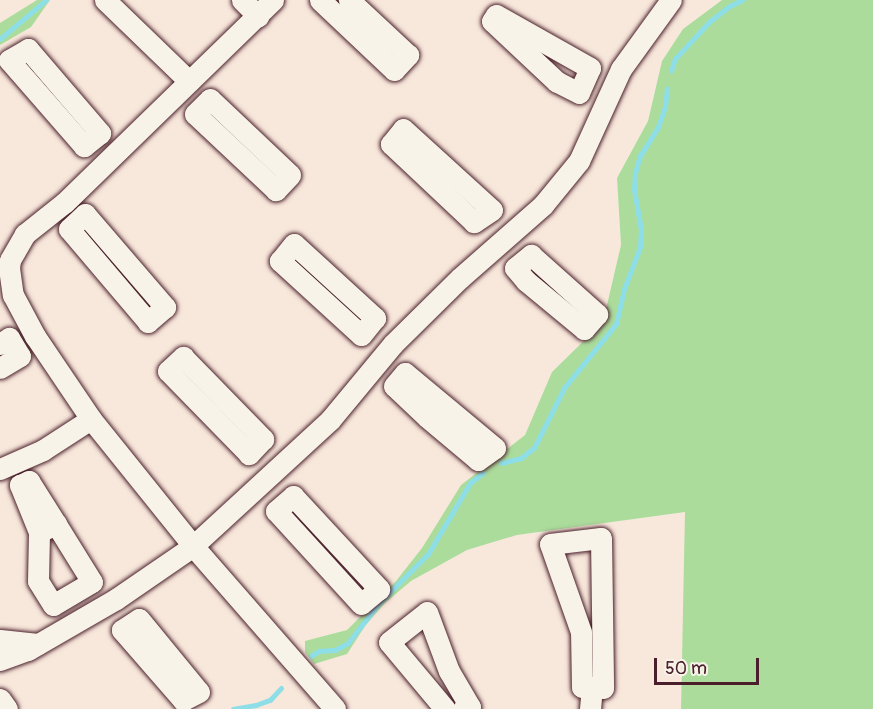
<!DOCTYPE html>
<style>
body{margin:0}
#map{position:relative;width:873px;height:709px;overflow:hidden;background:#f7f3e8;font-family:Pangolin,sans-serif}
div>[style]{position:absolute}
.built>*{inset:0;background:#f8e7db}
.green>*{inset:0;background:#abdc9c}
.stream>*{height:4.5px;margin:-2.25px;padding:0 2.25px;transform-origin:2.25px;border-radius:2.25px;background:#8edee8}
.roads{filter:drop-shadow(0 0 2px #4a1f2b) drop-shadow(0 0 2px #4a1f2b)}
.minor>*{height:21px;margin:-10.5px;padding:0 10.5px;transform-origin:10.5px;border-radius:10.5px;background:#f7f3e8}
span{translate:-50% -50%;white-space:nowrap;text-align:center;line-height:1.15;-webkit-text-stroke:4.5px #f7f3e8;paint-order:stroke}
.scale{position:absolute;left:654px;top:658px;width:105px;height:27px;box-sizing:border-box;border:3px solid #4a1f2b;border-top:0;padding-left:8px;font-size:18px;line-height:21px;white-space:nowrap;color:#4a1f2b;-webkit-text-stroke:4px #f7f3e8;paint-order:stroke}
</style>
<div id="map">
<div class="built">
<i style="clip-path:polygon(0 0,722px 0,683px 29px,662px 61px,648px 121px,617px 178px,621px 245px,603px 322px,552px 372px,525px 435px,461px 485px,422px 548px,396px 581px,347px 630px,305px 641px,365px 626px,385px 603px,411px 581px,467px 550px,517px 535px,686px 512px,681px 709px,0 709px)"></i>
</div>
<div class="green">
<i style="clip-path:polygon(37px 0,50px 0,31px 27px,0 45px,0 23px)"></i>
<i style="clip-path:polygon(722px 0,873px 0,873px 709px,681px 709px,685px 512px,517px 535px,467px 550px,411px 581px,385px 603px,365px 626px,347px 654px,314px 664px,305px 652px,305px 641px,347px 630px,396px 581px,422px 548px,461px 485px,525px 435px,552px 372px,603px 322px,621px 245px,617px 178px,648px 121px,662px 61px,683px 29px)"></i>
</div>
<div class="stream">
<i style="left:0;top:39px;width:60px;rotate:-40.3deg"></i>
<i style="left:671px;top:71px;width:13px;rotate:-72deg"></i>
<i style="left:675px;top:59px;width:50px;rotate:-47.4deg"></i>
<i style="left:709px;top:22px;width:24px;rotate:-38deg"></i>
<i style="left:728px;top:7px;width:16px;rotate:-27deg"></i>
<i style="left:501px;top:463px;width:21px;rotate:-14deg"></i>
<i style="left:521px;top:458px;width:16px;rotate:-38deg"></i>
<i style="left:534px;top:448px;width:67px;rotate:-63.4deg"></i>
<i style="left:564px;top:388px;width:82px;rotate:-50.9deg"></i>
<i style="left:616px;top:324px;width:36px;rotate:-77deg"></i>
<i style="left:624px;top:289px;width:45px;rotate:-69.1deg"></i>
<i style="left:640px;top:247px;width:17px;rotate:-87deg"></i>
<i style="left:641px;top:230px;width:41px;rotate:-99.9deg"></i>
<i style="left:634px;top:190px;width:17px;rotate:-87deg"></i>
<i style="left:635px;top:173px;width:18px;rotate:-74deg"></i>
<i style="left:640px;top:156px;width:34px;rotate:-58deg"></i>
<i style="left:658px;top:127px;width:21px;rotate:-71deg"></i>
<i style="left:665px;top:107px;width:18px;rotate:-84deg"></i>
<i style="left:311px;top:656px;width:9px;rotate:-32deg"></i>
<i style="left:319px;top:651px;width:16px;rotate:-4deg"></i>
<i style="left:335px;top:650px;width:15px;rotate:-28deg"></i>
<i style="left:348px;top:643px;width:51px;rotate:-52.2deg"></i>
<i style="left:379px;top:603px;width:69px;rotate:-45deg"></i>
<i style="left:428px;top:554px;width:82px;rotate:-59.4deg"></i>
<i style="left:470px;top:483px;width:16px;rotate:-38deg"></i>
<i style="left:233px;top:709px;width:23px;rotate:-10deg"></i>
<i style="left:256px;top:705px;width:15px;rotate:-20deg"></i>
<i style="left:270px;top:700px;width:16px;rotate:-47deg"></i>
</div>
<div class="roads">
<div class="minor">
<i style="left:105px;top:0;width:117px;rotate:44deg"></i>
<i style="left:242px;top:0;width:23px;rotate:45deg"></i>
<i style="left:273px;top:0;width:291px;rotate:135.8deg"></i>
<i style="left:64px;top:203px;width:50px;rotate:141.5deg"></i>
<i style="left:25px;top:234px;width:30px;rotate:120deg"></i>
<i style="left:10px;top:260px;width:8px;rotate:97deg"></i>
<i style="left:9px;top:268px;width:27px;rotate:82deg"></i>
<i style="left:13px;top:295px;width:47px;rotate:61.8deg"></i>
<i style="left:35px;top:336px;width:100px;rotate:56deg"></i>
<i style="left:91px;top:419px;width:163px;rotate:51.2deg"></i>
<i style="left:193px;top:546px;width:216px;rotate:48.9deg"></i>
<i style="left:320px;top:0;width:102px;rotate:43.4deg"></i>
<i style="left:394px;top:70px;width:21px;rotate:-47deg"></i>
<i style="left:408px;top:55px;width:81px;rotate:-137deg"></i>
<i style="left:496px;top:15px;width:108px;rotate:29.4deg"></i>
<i style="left:590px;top:68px;width:27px;rotate:114deg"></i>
<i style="left:579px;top:93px;width:25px;rotate:-153deg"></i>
<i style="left:557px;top:82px;width:89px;rotate:-136.8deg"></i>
<i style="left:492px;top:21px;width:7px;rotate:-56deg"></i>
<i style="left:28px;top:49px;width:111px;rotate:49.4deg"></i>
<i style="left:100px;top:133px;width:21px;rotate:141deg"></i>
<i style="left:84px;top:146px;width:114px;rotate:-131.1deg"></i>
<i style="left:9px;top:60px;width:22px;rotate:-30deg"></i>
<i style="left:210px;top:99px;width:110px;rotate:43.5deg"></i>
<i style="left:290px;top:175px;width:21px;rotate:133deg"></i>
<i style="left:276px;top:190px;width:111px;rotate:-136.8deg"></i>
<i style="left:195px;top:114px;width:21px;rotate:-45deg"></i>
<i style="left:403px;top:129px;width:120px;rotate:42.3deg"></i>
<i style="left:492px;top:210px;width:22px;rotate:146deg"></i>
<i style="left:474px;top:222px;width:114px;rotate:-136.8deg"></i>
<i style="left:391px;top:144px;width:19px;rotate:-51deg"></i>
<i style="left:85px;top:214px;width:123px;rotate:49.3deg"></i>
<i style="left:165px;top:307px;width:23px;rotate:139deg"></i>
<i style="left:148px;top:322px;width:122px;rotate:-130.3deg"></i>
<i style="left:69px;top:229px;width:22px;rotate:-43deg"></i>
<i style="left:294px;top:244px;width:110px;rotate:42.4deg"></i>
<i style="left:375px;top:318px;width:22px;rotate:129deg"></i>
<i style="left:361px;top:335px;width:110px;rotate:-137.6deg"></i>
<i style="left:280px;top:261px;width:22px;rotate:-51deg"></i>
<i style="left:531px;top:255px;width:89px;rotate:41.8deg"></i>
<i style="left:597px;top:314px;width:20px;rotate:131deg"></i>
<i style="left:584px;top:329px;width:75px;rotate:-140.4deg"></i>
<i style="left:526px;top:281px;width:17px;rotate:-130deg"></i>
<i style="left:515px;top:268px;width:21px;rotate:-39deg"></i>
<i style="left:0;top:344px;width:11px;rotate:-34deg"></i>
<i style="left:9px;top:338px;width:21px;rotate:59deg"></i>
<i style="left:20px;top:356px;width:23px;rotate:149deg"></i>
<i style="left:183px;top:357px;width:115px;rotate:45.7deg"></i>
<i style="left:263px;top:439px;width:21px;rotate:133deg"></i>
<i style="left:249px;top:454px;width:116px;rotate:-134.3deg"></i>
<i style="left:168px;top:371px;width:21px;rotate:-43deg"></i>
<i style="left:405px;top:373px;width:117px;rotate:39.8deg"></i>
<i style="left:495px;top:448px;width:21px;rotate:145deg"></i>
<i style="left:478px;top:460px;width:67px;rotate:-139.9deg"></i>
<i style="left:427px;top:417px;width:45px;rotate:-136.8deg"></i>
<i style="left:394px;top:386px;width:17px;rotate:-50deg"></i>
<i style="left:0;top:469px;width:47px;rotate:-23.8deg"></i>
<i style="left:43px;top:450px;width:57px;rotate:-32.9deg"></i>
<i style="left:293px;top:496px;width:127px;rotate:47.2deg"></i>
<i style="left:379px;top:589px;width:23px;rotate:140deg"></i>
<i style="left:361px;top:604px;width:126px;rotate:-132.4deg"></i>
<i style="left:276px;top:511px;width:23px;rotate:-41deg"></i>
<i style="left:56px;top:524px;width:68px;rotate:58.2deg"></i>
<i style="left:92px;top:582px;width:45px;rotate:149.5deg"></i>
<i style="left:53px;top:605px;width:28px;rotate:-122deg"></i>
<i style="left:38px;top:581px;width:49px;rotate:-88.8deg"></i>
<i style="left:39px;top:532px;width:19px;rotate:-25deg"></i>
<i style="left:39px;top:532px;width:51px;rotate:-112deg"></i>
<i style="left:20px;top:485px;width:10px;rotate:-24deg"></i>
<i style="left:29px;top:481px;width:51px;rotate:57.9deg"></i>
<i style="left:601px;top:538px;width:150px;rotate:89.2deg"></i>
<i style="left:603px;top:688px;width:21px;rotate:-177deg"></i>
<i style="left:582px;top:687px;width:55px;rotate:-91deg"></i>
<i style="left:581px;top:632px;width:93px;rotate:-109.4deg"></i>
<i style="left:550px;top:544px;width:51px;rotate:-6.7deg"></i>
<i style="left:139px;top:619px;width:94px;rotate:50.6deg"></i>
<i style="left:199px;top:692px;width:18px;rotate:153deg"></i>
<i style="left:183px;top:700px;width:93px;rotate:-131.1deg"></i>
<i style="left:122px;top:630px;width:20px;rotate:-33deg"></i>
<i style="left:0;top:640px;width:38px;rotate:6deg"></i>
<i style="left:0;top:660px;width:30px;rotate:-20deg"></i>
<i style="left:28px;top:650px;width:102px;rotate:-30.1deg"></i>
<i style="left:116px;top:599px;width:93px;rotate:-34.5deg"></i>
<i style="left:193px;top:546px;width:186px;rotate:-42.6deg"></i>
<i style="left:330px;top:420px;width:99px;rotate:-50.3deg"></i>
<i style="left:393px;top:344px;width:94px;rotate:-44.6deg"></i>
<i style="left:460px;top:278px;width:111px;rotate:-41.3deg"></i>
<i style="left:543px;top:205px;width:57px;rotate:-50.7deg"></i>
<i style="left:579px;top:161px;width:101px;rotate:-65.5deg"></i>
<i style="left:621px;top:69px;width:85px;rotate:-54.1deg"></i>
<i style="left:0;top:699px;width:12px;rotate:55deg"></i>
<i style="left:445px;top:709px;width:87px;rotate:-129.9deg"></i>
<i style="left:389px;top:642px;width:48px;rotate:-38.3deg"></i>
<i style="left:427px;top:612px;width:63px;rotate:69.6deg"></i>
<i style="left:449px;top:671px;width:42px;rotate:59.7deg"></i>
<i style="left:470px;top:707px;width:7px;rotate:164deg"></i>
<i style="left:590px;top:709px;width:22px;rotate:-85deg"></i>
</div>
</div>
<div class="scale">50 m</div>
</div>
